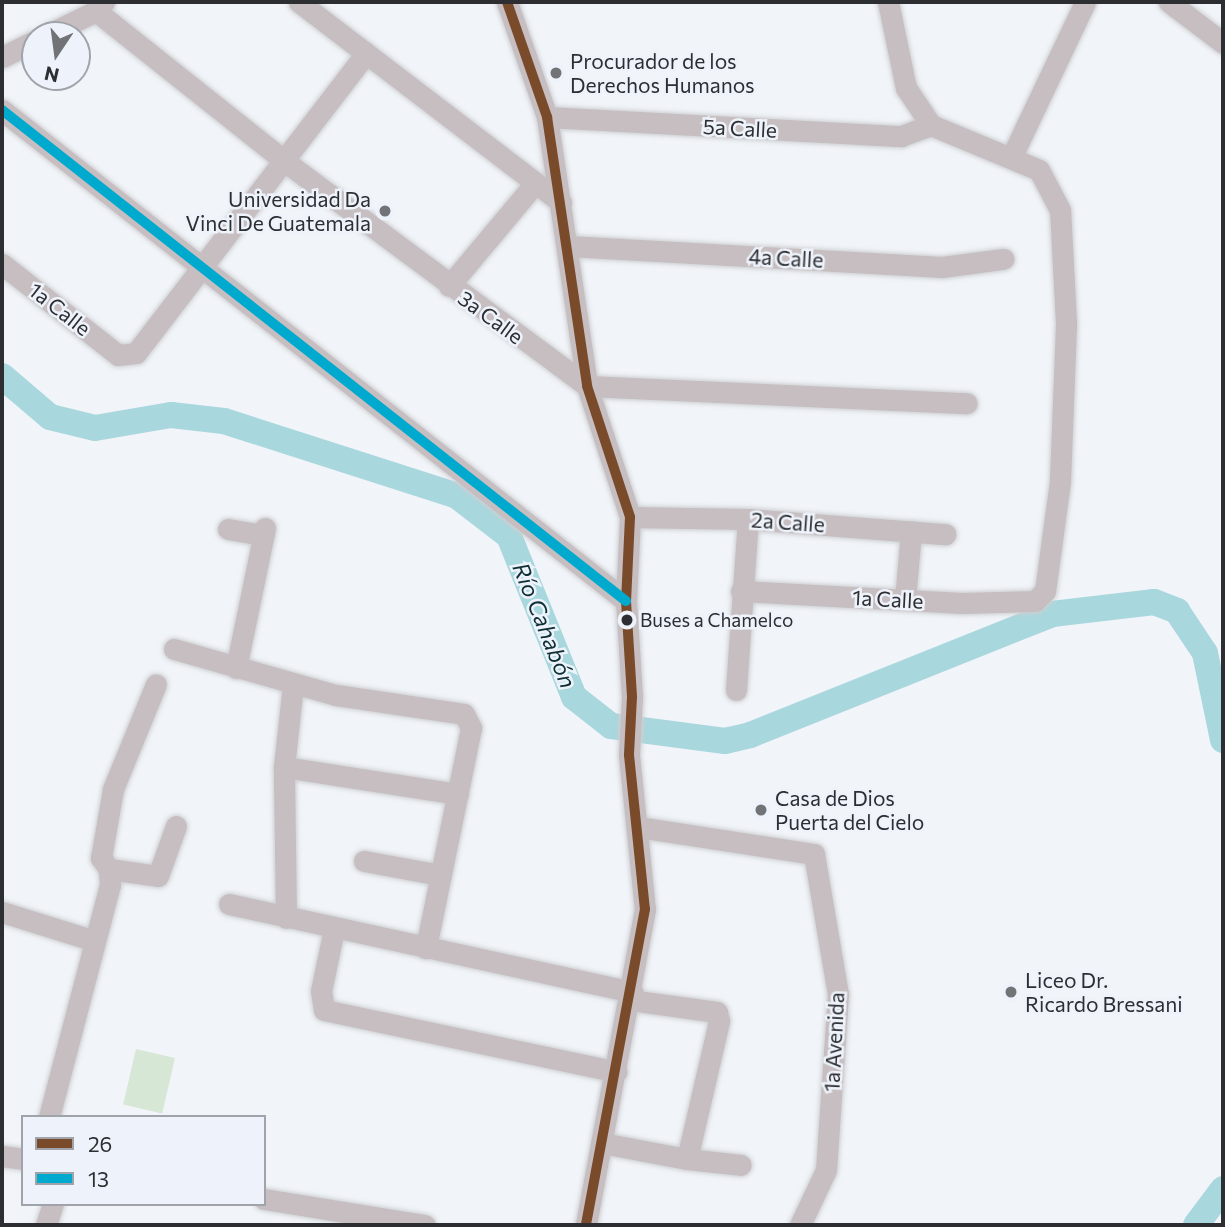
<!DOCTYPE html>
<meta charset="utf-8">
<style>
body{margin:0}
#map{position:relative;width:1225px;height:1227px;overflow:hidden;background:#f1f4f8;font-family:Commissioner,sans-serif}
div>[style]{position:absolute}
.green>*{inset:0;background:#d7e7d6;transform-origin:0 0}
.river>*{height:26px;margin:-13px;padding:0 13px;transform-origin:13px;border-radius:13px;background:#a8d7dd}
.roads{filter:drop-shadow(0 0 2px #ced0d3) drop-shadow(0 0 2px #ced0d3)}
.minor>*{height:21px;margin:-10.5px;padding:0 10.5px;transform-origin:10.5px;border-radius:10.5px;background:#c6bec0}
.bus-1>*{height:10px;margin:-5px;padding:0 5px;transform-origin:5px;border-radius:5px;background:#7a4b2a}
.bus-2>*{height:10px;margin:-5px;padding:0 5px;transform-origin:5px;border-radius:5px;background:#00a9ce}
.dots>*{width:19px;height:19px;translate:-50% -50%;box-sizing:border-box;border:4px solid #eef3fb;border-radius:50%}
span{translate:-50% -50%;white-space:nowrap;text-align:center;line-height:1.15;-webkit-text-stroke:5px #eef3fb;paint-order:stroke}
.bus-label{font-size:19px;color:#2c2e31}
.left{translate:0 -50%;text-align:left}
.poi-label{font-size:21px;color:#2c2e31}
.right{translate:-100% -50%;text-align:right}
.street-label{font-size:21px;color:#2c2e31}
.water-label{font-size:23px;color:#0f3034;font-style:italic}
.frame{position:absolute;inset:0;border:4px solid #2c2e31;pointer-events:none}
.legend{position:absolute;left:21px;top:1115px;width:245px;height:91px;box-sizing:border-box;background:#eef3fb;border:2px solid #a0a4aa;margin:0;padding:9px 12px;list-style:none;font-size:21px;color:#2c2e31}
.legend li{display:flex;align-items:center;gap:14px;height:35px}
.legend b{width:35px;border:2px solid #a0a4aa}
.north{position:absolute;left:21px;top:21px;width:70px;height:70px;box-sizing:border-box;background:#eef3fb;border:2px solid #a0a4aa;border-radius:50%;rotate:193deg;font-size:19px;font-weight:700;line-height:28px;text-align:center;color:#2c2e31}
.north::after{content:'';display:block;margin:auto;width:24px;height:32px;background:#717377;clip-path:polygon(50% 0,100% 100%,50% 72%,0 100%)}
</style>
<div id="map">
<div class="green">
<i style="left:136px;top:1049px;width:40px;height:57px;rotate:13deg"></i>
</div>
<div class="river">
<i style="left:2px;top:376px;width:63px;rotate:40.5deg"></i>
<i style="left:50px;top:417px;width:46px;rotate:13.7deg"></i>
<i style="left:95px;top:428px;width:77px;rotate:-9.7deg"></i>
<i style="left:171px;top:415px;width:53px;rotate:6.5deg"></i>
<i style="left:224px;top:421px;width:245px;rotate:17.8deg"></i>
<i style="left:457px;top:496px;width:66px;rotate:37.6deg"></i>
<i style="left:509px;top:536px;width:174px;rotate:68deg"></i>
<i style="left:574px;top:697px;width:47px;rotate:38.1deg"></i>
<i style="left:611px;top:726px;width:115px;rotate:7.5deg"></i>
<i style="left:725px;top:741px;width:26px;rotate:-13deg"></i>
<i style="left:750px;top:735px;width:325px;rotate:-21.8deg"></i>
<i style="left:1052px;top:614px;width:103px;rotate:-6.7deg"></i>
<i style="left:1154px;top:602px;width:25px;rotate:21deg"></i>
<i style="left:1177px;top:611px;width:50px;rotate:56.3deg"></i>
<i style="left:1205px;top:653px;width:89px;rotate:78.3deg"></i>
<i style="left:1196px;top:1225px;width:45px;rotate:-53.1deg"></i>
</div>
<div class="roads">
<div class="minor">
<i style="left:299px;top:2px;width:330px;rotate:37.4deg"></i>
<i style="left:507px;top:2px;width:122px;rotate:70.8deg"></i>
<i style="left:547px;top:117px;width:272px;rotate:81.5deg"></i>
<i style="left:587px;top:386px;width:138px;rotate:71.8deg"></i>
<i style="left:630px;top:517px;width:84px;rotate:92.7deg"></i>
<i style="left:626px;top:601px;width:96px;rotate:86.4deg"></i>
<i style="left:632px;top:697px;width:58px;rotate:93deg"></i>
<i style="left:629px;top:755px;width:155px;rotate:84.1deg"></i>
<i style="left:645px;top:909px;width:321px;rotate:100.6deg"></i>
<i style="left:1169px;top:2px;width:68px;rotate:37.2deg"></i>
<i style="left:96px;top:11px;width:239px;rotate:38.5deg"></i>
<i style="left:283px;top:160px;width:379px;rotate:36.6deg"></i>
<i style="left:587px;top:386px;width:380px;rotate:2.6deg"></i>
<i style="left:47px;top:35px;width:55px;rotate:-26.1deg"></i>
<i style="left:96px;top:11px;width:12px;rotate:-48deg"></i>
<i style="left:2px;top:57px;width:37px;rotate:-26deg"></i>
<i style="left:2px;top:110px;width:794px;rotate:38.2deg"></i>
<i style="left:547px;top:117px;width:355px;rotate:3.1deg"></i>
<i style="left:901px;top:136px;width:32px;rotate:-20deg"></i>
<i style="left:1012px;top:156px;width:170px;rotate:-64.6deg"></i>
<i style="left:568px;top:246px;width:375px;rotate:3.2deg"></i>
<i style="left:942px;top:267px;width:62px;rotate:-7.5deg"></i>
<i style="left:2px;top:264px;width:147px;rotate:38.1deg"></i>
<i style="left:118px;top:355px;width:18px;rotate:-6deg"></i>
<i style="left:136px;top:353px;width:378px;rotate:-52.5deg"></i>
<i style="left:449px;top:286px;width:134px;rotate:-50.1deg"></i>
<i style="left:630px;top:517px;width:118px;rotate:1deg"></i>
<i style="left:748px;top:519px;width:198px;rotate:4.4deg"></i>
<i style="left:228px;top:529px;width:36px;rotate:10deg"></i>
<i style="left:741px;top:591px;width:221px;rotate:3.1deg"></i>
<i style="left:962px;top:603px;width:73px;rotate:-1.6deg"></i>
<i style="left:1035px;top:601px;width:14px;rotate:-45deg"></i>
<i style="left:1045px;top:591px;width:111px;rotate:-82.2deg"></i>
<i style="left:1060px;top:481px;width:158px;rotate:-87.8deg"></i>
<i style="left:1066px;top:323px;width:113px;rotate:-93deg"></i>
<i style="left:1060px;top:210px;width:45px;rotate:-117.7deg"></i>
<i style="left:1039px;top:170px;width:117px;rotate:-157.4deg"></i>
<i style="left:931px;top:125px;width:45px;rotate:-124deg"></i>
<i style="left:906px;top:88px;width:88px;rotate:-101.8deg"></i>
<i style="left:905px;top:600px;width:69px;rotate:-85deg"></i>
<i style="left:174px;top:649px;width:168px;rotate:15.9deg"></i>
<i style="left:336px;top:695px;width:129px;rotate:8.4deg"></i>
<i style="left:464px;top:714px;width:16px;rotate:63deg"></i>
<i style="left:471px;top:728px;width:225px;rotate:101.6deg"></i>
<i style="left:236px;top:668px;width:143px;rotate:-78.3deg"></i>
<i style="left:736px;top:690px;width:171px;rotate:-86deg"></i>
<i style="left:284px;top:767px;width:176px;rotate:8.8deg"></i>
<i style="left:638px;top:827px;width:178px;rotate:8.7deg"></i>
<i style="left:814px;top:854px;width:142px;rotate:80.3deg"></i>
<i style="left:838px;top:994px;width:176px;rotate:93.9deg"></i>
<i style="left:826px;top:1170px;width:61px;rotate:115.3deg"></i>
<i style="left:364px;top:861px;width:77px;rotate:10.4deg"></i>
<i style="left:109px;top:869px;width:49px;rotate:8.1deg"></i>
<i style="left:158px;top:876px;width:53px;rotate:-70.2deg"></i>
<i style="left:229px;top:904px;width:413px;rotate:12.3deg"></i>
<i style="left:2px;top:912px;width:94px;rotate:17.3deg"></i>
<i style="left:286px;top:918px;width:151px;rotate:-90.8deg"></i>
<i style="left:284px;top:767px;width:83px;rotate:-83.8deg"></i>
<i style="left:334px;top:929px;width:63px;rotate:101.8deg"></i>
<i style="left:321px;top:991px;width:19px;rotate:81deg"></i>
<i style="left:324px;top:1010px;width:299px;rotate:11.9deg"></i>
<i style="left:49px;top:1117px;width:240px;rotate:-75.3deg"></i>
<i style="left:110px;top:885px;width:16px;rotate:-94deg"></i>
<i style="left:109px;top:869px;width:14px;rotate:-126deg"></i>
<i style="left:101px;top:858px;width:70px;rotate:-80.1deg"></i>
<i style="left:113px;top:789px;width:113px;rotate:-67.7deg"></i>
<i style="left:602px;top:1143px;width:86px;rotate:10.7deg"></i>
<i style="left:687px;top:1159px;width:142px;rotate:-76.9deg"></i>
<i style="left:719px;top:1021px;width:9px;rotate:-103deg"></i>
<i style="left:717px;top:1012px;width:87px;rotate:-172.1deg"></i>
<i style="left:2px;top:1156px;width:21px;rotate:8deg"></i>
<i style="left:687px;top:1159px;width:54px;rotate:6.3deg"></i>
<i style="left:264px;top:1199px;width:163px;rotate:9.2deg"></i>
<i style="left:46px;top:1225px;width:22px;rotate:-72deg"></i>
</div>
</div>
<div class="bus-1">
<i style="left:507px;top:2px;width:122px;rotate:70.8deg"></i>
<i style="left:547px;top:117px;width:272px;rotate:81.5deg"></i>
<i style="left:587px;top:386px;width:138px;rotate:71.8deg"></i>
<i style="left:630px;top:517px;width:84px;rotate:92.7deg"></i>
<i style="left:626px;top:601px;width:96px;rotate:86.4deg"></i>
<i style="left:632px;top:697px;width:58px;rotate:93deg"></i>
<i style="left:629px;top:755px;width:155px;rotate:84.1deg"></i>
<i style="left:645px;top:909px;width:321px;rotate:100.6deg"></i>
</div>
<div class="bus-2">
<i style="left:2px;top:110px;width:794px;rotate:38.2deg"></i>
</div>
<div class="dots">
<i style="left:556px;top:73px;background:#717377"></i>
<i style="left:385px;top:211px;background:#717377"></i>
<i style="left:627px;top:620px;background:#2c2e31"></i>
<i style="left:761px;top:810px;background:#717377"></i>
<i style="left:1011px;top:992px;background:#717377"></i>
</div>
<div class="bus-label">
<span class="left" style="left:640px;top:620px">Buses a Chamelco</span>
</div>
<div class="poi-label">
<span class="left" style="left:570px;top:73px">Procurador de los<br>Derechos Humanos</span>
<span class="right" style="left:371px;top:211px">Universidad Da<br>Vinci De Guatemala</span>
<span class="left" style="left:775px;top:810px">Casa de Dios<br>Puerta del Cielo</span>
<span class="left" style="left:1025px;top:992px">Liceo Dr.<br>Ricardo Bressani</span>
</div>
<div class="street-label">
<span style="left:740px;top:128px;rotate:3deg">5a Calle</span>
<span style="left:786px;top:258px;rotate:3deg">4a Calle</span>
<span style="left:60px;top:309px;rotate:38deg">1a Calle</span>
<span style="left:491px;top:317px;rotate:36deg">3a Calle</span>
<span style="left:788px;top:522px;rotate:4deg">2a Calle</span>
<span style="left:888px;top:599px;rotate:3deg">1a Calle</span>
<span style="left:834px;top:1042px;rotate:-87deg">1a Avenida</span>
</div>
<div class="water-label">
<span style="left:545px;top:625px;rotate:68deg">Río Cahabón</span>
</div>
<div class="frame"></div>
<ul class="legend">
<li><b style="height:9px;background:#7a4b2a"></b>26</li>
<li><b style="height:9px;background:#00a9ce"></b>13</li>
</ul>
<div class="north">N</div>
</div>
